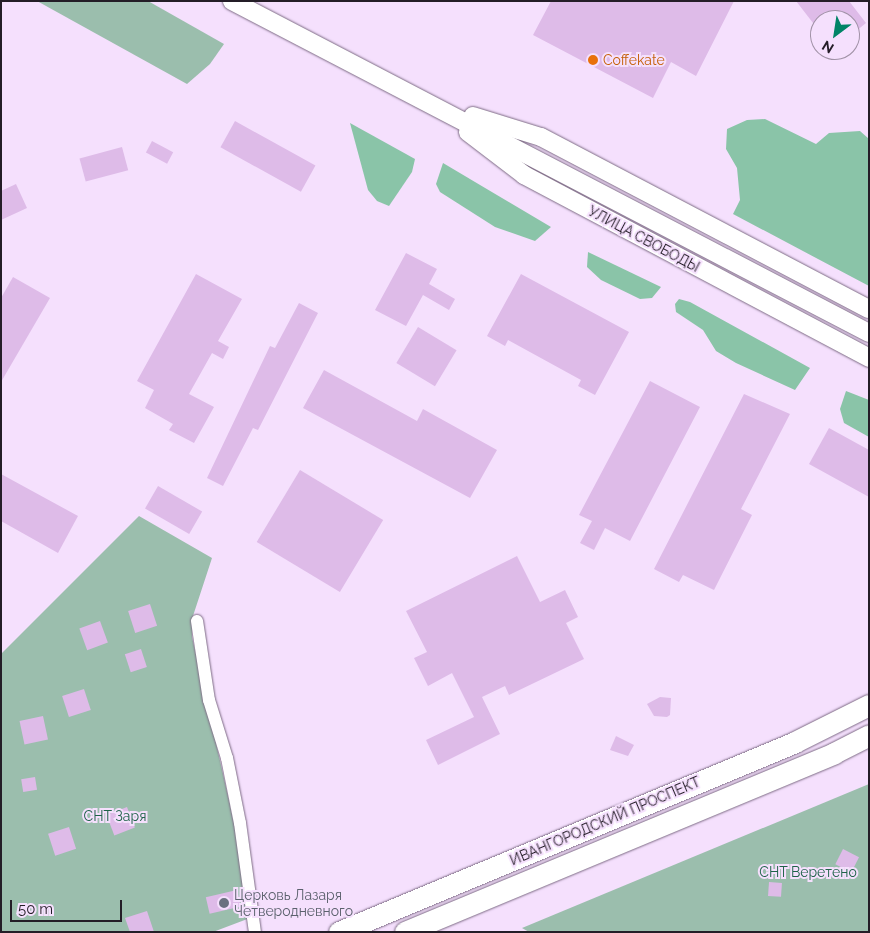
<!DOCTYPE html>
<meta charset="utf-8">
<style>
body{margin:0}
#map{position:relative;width:870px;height:933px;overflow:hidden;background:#f5e0fd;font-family:Raleway,sans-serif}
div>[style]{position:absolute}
.green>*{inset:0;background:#9bbead}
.forest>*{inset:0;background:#8ac4a8}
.building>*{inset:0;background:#debbe8;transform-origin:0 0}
.roads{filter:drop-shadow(0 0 1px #7d6b85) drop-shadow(0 0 1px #7d6b85)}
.minor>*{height:12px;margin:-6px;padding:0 6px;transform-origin:6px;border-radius:6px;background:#fff}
.secondary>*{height:18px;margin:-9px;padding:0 9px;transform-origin:9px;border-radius:9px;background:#fff}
.trunk>*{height:21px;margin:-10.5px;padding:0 10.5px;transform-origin:10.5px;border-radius:10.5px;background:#fff}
.dots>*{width:14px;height:14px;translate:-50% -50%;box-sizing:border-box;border:2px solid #f5e0fd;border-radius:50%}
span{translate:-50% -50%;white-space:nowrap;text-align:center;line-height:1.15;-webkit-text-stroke:4px #f5e0fd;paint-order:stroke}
.food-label{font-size:14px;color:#c56008}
.left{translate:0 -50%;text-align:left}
.street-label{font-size:14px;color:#241d27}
.park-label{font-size:14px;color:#1e6348}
.worship-label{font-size:14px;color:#5b616d}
.frame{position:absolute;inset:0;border:2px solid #241d27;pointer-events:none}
.north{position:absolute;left:810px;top:10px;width:50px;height:50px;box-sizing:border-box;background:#f5e0fd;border:1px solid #a192a7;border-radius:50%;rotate:211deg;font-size:14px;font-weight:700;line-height:20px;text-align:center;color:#241d27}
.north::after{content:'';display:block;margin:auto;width:18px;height:22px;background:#018467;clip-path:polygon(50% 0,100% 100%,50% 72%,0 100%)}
.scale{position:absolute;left:10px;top:900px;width:112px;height:22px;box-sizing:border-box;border:2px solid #241d27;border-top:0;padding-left:6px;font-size:15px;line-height:18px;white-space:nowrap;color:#241d27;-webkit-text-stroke:4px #f5e0fd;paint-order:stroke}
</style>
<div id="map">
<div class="green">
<i style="clip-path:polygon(37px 1px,148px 1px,224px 44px,210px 64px,187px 84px)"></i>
<i style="clip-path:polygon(139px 516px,212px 558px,192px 619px,192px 637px,238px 840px,250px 918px,213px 932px,1px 932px,1px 654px)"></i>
<i style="clip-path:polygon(869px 784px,869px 932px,529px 932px,522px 928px)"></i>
</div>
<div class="forest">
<i style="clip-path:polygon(765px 119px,816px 144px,829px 133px,860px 131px,869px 139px,869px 286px,733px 214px,740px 200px,737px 168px,726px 149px,727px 129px,747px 120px)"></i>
<i style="clip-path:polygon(350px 123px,415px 159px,412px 172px,389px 206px,377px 201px,368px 190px)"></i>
<i style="clip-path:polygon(443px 163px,551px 227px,535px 241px,495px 227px,440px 192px,436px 184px)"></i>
<i style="clip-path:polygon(588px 252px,661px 287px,652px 298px,640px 299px,601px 280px,587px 267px)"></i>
<i style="clip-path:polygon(679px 299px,690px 302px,810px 368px,795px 390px,736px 363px,716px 351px,703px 330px,676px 312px,675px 304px)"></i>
<i style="clip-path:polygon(846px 391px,869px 400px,869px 437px,844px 423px,840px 409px)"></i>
</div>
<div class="building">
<i style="clip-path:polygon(551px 1px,734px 1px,696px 76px,671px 62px,653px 98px,533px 35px)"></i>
<i style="clip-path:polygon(796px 1px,849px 1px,866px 23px,850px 36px,850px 20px,820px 20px,820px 32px)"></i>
<i style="left:235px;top:121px;width:92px;height:30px;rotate:29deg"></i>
<i style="left:152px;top:141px;width:24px;height:13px;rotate:28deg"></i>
<i style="left:122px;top:147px;width:24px;height:44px;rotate:75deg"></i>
<i style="clip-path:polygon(16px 184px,27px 208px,1px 220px,1px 191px)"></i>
<i style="clip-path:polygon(406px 253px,437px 269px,429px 284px,455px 299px,449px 310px,423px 295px,406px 326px,375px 310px)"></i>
<i style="clip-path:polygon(196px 274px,242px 299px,218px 341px,229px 347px,223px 359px,212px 353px,189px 394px,214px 407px,194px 443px,169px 430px,173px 424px,145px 408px,154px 390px,137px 381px)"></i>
<i style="clip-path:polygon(521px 274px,629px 332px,595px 395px,578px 386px,581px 380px,508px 340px,505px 346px,487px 336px)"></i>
<i style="clip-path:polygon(13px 277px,50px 298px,1px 382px,1px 298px)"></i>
<i style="clip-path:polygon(299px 303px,318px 313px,258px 430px,253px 428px,223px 486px,207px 478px,270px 346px,275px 348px)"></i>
<i style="left:418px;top:327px;width:45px;height:42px;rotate:31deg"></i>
<i style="clip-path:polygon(324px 370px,417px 421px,423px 409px,497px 450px,470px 498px,303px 408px)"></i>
<i style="clip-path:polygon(650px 381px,700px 407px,630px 541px,605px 528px,594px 550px,580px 543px,592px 521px,579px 515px)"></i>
<i style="clip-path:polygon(744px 394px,790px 414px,741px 509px,752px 515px,714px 590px,683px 575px,679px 582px,654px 569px)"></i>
<i style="clip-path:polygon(829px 428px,869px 450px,869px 497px,809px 464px)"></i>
<i style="left:300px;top:470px;width:97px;height:84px;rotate:31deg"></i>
<i style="clip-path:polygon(1px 474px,78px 516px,58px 553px,1px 521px)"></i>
<i style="left:158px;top:486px;width:51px;height:26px;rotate:30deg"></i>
<i style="clip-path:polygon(517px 556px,540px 602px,565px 590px,578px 617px,566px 623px,584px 659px,509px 695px,505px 686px,482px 697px,500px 734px,438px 765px,426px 740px,474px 717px,452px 673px,428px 686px,414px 658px,427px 652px,406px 611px)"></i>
<i style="left:150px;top:604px;width:23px;height:23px;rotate:72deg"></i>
<i style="left:100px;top:621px;width:23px;height:22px;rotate:70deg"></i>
<i style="left:141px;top:649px;width:19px;height:17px;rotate:72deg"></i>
<i style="left:84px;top:689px;width:22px;height:23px;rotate:72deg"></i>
<i style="clip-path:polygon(660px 697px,671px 698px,670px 715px,667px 717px,654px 716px,647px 704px)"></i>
<i style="left:43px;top:716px;width:24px;height:24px;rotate:78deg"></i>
<i style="clip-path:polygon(616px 736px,634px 745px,628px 756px,610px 750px)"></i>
<i style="left:35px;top:777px;width:13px;height:14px;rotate:81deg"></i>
<i style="left:127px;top:807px;width:22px;height:22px;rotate:69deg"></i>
<i style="left:69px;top:827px;width:23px;height:22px;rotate:72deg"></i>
<i style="left:843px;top:849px;width:18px;height:17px;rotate:27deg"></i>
<i style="left:769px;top:882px;width:13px;height:14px;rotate:4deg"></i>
<i style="left:237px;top:890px;width:17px;height:32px;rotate:77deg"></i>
<i style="clip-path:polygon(147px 911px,154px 932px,130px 932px,125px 918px)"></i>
</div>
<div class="roads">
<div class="minor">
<i style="left:197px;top:621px;width:80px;rotate:81.4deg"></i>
<i style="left:209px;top:700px;width:61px;rotate:72.8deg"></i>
<i style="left:227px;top:758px;width:66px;rotate:78.7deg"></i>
<i style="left:240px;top:823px;width:110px;rotate:82.2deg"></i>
</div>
<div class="secondary">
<i style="left:232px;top:1px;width:718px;rotate:27.53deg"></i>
<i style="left:473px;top:116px;width:71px;rotate:17.2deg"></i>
<i style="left:541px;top:137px;width:370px;rotate:27.7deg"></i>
<i style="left:468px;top:132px;width:71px;rotate:37.5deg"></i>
<i style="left:524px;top:175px;width:391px;rotate:27.9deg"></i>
</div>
<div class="trunk">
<i style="left:339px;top:932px;width:494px;rotate:-22.6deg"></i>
<i style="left:795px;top:742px;width:83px;rotate:-26.6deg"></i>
<i style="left:405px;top:932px;width:465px;rotate:-22.6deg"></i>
<i style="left:834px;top:753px;width:39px;rotate:-27deg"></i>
</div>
</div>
<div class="dots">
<i style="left:593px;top:60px;background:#e8710a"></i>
<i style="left:224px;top:903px;background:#6b7280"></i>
</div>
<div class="food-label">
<span class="left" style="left:603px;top:60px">Coffekate</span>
</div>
<div class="street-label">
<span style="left:644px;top:239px;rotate:28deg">УЛИЦА СВОБОДЫ</span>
<span style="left:605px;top:821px;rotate:-23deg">ИВАНГОРОДСКИЙ ПРОСПЕКТ</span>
</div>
<div class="park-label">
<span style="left:115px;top:816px">СНТ Заря</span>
<span style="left:808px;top:872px">СНТ Веретено</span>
</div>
<div class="worship-label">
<span class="left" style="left:234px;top:903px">Церковь Лазаря<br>Четверодневного</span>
</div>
<div class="frame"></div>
<div class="north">N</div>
<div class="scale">50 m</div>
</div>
